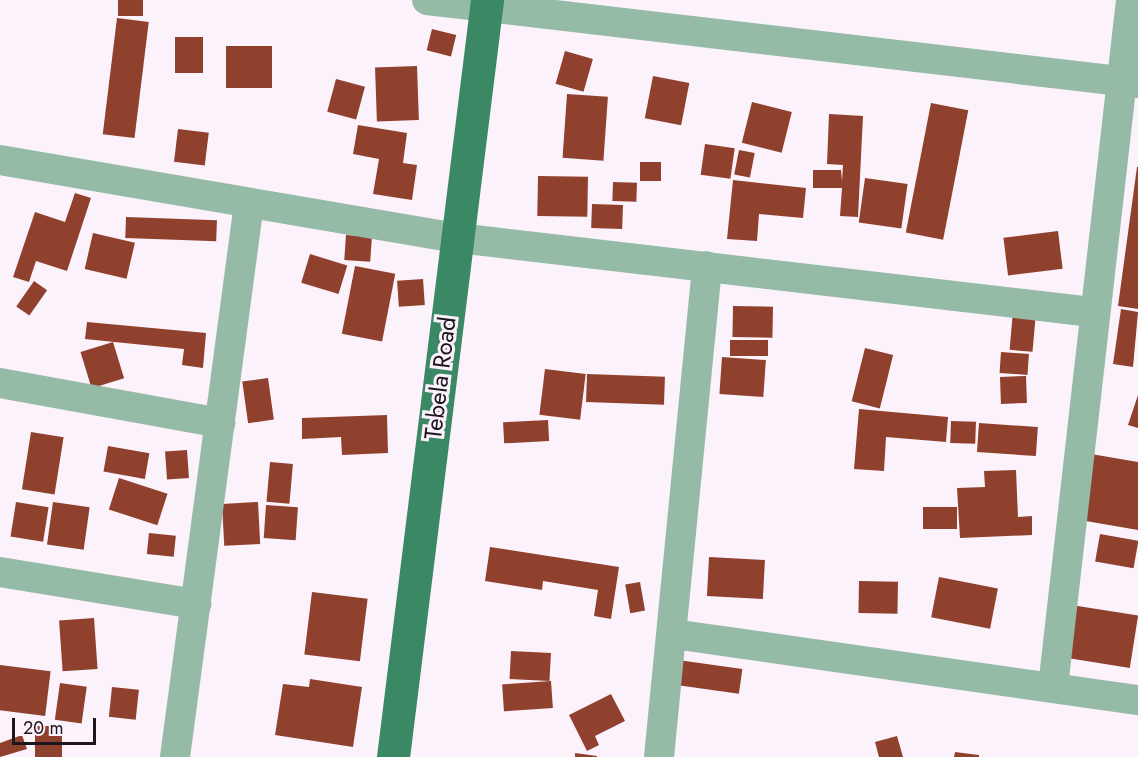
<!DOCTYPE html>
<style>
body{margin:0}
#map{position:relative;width:1138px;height:757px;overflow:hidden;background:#fcf2fc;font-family:Jost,sans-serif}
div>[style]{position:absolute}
.building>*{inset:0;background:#90412e;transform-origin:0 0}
.minor>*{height:30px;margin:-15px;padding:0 15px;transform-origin:15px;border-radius:15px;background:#95bba6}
.primary>*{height:33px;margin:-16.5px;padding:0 16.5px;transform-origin:16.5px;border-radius:16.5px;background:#3b8865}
span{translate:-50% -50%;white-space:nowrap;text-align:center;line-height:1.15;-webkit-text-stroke:6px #fcf2fc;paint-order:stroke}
.street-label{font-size:24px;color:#1e161f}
.scale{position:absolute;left:12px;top:718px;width:84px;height:27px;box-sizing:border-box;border:3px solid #1e161f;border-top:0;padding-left:8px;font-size:18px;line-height:21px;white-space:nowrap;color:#1e161f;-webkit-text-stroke:4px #fcf2fc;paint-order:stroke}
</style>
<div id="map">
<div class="building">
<i style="left:118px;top:0;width:25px;height:16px"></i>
<i style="left:117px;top:18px;width:32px;height:117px;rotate:7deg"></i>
<i style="left:432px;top:29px;width:25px;height:22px;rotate:14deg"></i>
<i style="left:175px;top:37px;width:28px;height:36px"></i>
<i style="left:226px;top:46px;width:46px;height:42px"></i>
<i style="left:565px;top:51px;width:29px;height:34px;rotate:16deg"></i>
<i style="left:417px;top:66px;width:54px;height:42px;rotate:88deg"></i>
<i style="left:653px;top:76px;width:37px;height:43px;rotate:11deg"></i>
<i style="left:336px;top:79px;width:30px;height:34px;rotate:15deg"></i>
<i style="left:567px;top:94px;width:41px;height:64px;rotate:4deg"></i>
<i style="left:752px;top:102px;width:41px;height:42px;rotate:14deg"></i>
<i style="left:931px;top:103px;width:38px;height:132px;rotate:11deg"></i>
<i style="clip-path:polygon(829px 114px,863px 116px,858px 217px,840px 216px,842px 188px,813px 188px,813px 170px,841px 170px,842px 181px,843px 165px,827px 164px)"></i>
<i style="clip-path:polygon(358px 125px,407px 133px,403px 163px,417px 165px,412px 200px,373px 194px,379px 159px,353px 154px)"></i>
<i style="left:178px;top:129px;width:31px;height:33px;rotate:7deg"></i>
<i style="left:705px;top:144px;width:30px;height:31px;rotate:8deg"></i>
<i style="left:739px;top:150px;width:16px;height:25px;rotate:11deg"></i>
<i style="left:640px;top:162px;width:21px;height:19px"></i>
<i style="clip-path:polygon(1137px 167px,1138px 167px,1138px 309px,1118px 306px)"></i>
<i style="left:538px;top:176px;width:50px;height:40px;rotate:1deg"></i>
<i style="left:865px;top:178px;width:43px;height:45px;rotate:8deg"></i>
<i style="clip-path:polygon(733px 180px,806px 188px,803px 218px,759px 214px,757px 241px,727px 239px)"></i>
<i style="left:613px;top:182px;width:24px;height:19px;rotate:2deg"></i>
<i style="clip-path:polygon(75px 193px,91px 198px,67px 271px,36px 261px,29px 282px,13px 277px,35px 212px,65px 222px)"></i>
<i style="left:592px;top:204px;width:31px;height:24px;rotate:2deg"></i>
<i style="left:126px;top:217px;width:91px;height:21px;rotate:2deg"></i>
<i style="left:1058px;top:231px;width:38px;height:55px;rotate:83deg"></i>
<i style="left:93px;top:233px;width:43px;height:37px;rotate:13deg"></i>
<i style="left:346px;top:235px;width:26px;height:25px;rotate:4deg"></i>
<i style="left:310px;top:254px;width:39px;height:30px;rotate:17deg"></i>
<i style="left:355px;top:266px;width:41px;height:69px;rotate:11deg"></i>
<i style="left:423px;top:279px;width:26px;height:26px;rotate:86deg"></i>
<i style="left:34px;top:281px;width:16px;height:31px;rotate:35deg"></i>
<i style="left:733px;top:306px;width:40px;height:31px;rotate:1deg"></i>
<i style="clip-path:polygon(1121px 309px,1138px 312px,1133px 367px,1113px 364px)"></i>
<i style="left:1013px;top:311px;width:23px;height:39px;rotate:5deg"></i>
<i style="clip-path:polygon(87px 322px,206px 333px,203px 368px,182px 365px,184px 349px,85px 339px)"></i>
<i style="left:730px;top:340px;width:38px;height:16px"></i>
<i style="left:113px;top:342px;width:38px;height:34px;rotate:73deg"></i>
<i style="left:865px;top:348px;width:29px;height:55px;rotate:14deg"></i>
<i style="left:1001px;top:352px;width:28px;height:21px;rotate:4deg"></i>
<i style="left:722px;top:357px;width:44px;height:37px;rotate:4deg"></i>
<i style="left:545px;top:369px;width:41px;height:46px;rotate:7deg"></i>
<i style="left:587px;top:374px;width:78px;height:28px;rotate:2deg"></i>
<i style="left:1026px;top:376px;width:27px;height:26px;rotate:88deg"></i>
<i style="left:268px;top:378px;width:42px;height:26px;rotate:82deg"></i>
<i style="clip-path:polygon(1138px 395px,1138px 428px,1128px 425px)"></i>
<i style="clip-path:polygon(859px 409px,948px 417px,946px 442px,886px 437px,884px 471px,854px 469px)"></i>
<i style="clip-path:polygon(387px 415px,388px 453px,342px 455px,341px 437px,302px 439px,302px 418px)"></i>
<i style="left:548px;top:420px;width:21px;height:45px;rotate:87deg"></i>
<i style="left:951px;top:421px;width:25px;height:22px;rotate:2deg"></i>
<i style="left:979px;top:423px;width:59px;height:29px;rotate:4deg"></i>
<i style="left:31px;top:432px;width:33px;height:58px;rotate:9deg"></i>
<i style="left:108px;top:446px;width:42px;height:26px;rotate:10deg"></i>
<i style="left:187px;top:450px;width:28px;height:22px;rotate:86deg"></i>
<i style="clip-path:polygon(1091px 454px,1138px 462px,1138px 530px,1080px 520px)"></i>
<i style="left:270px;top:462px;width:23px;height:40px;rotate:5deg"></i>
<i style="clip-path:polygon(1016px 470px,1018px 517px,1032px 516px,1032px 535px,960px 538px,957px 488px,985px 487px,984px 471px)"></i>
<i style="left:119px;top:478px;width:51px;height:33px;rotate:18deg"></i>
<i style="left:16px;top:502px;width:33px;height:35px;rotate:9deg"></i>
<i style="left:53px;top:502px;width:37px;height:43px;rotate:8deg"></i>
<i style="left:258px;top:502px;width:42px;height:36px;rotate:87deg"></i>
<i style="left:266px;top:505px;width:32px;height:33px;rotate:4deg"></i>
<i style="left:957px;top:507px;width:22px;height:34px;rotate:90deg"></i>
<i style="left:149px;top:533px;width:27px;height:21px;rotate:6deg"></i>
<i style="left:1100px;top:534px;width:39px;height:28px;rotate:10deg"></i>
<i style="clip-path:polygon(490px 547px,619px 567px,611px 619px,594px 616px,598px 590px,543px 581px,542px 590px,485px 581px)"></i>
<i style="left:709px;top:557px;width:56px;height:39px;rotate:3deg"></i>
<i style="left:939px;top:577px;width:60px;height:41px;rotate:11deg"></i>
<i style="left:859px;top:581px;width:39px;height:32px;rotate:1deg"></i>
<i style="left:640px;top:582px;width:29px;height:15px;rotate:80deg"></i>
<i style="left:312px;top:592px;width:56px;height:63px;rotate:7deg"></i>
<i style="left:1065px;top:604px;width:74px;height:53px;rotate:9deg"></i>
<i style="left:94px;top:618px;width:51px;height:35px;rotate:86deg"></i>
<i style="left:511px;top:651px;width:40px;height:28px;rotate:3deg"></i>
<i style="left:678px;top:660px;width:65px;height:25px;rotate:8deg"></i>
<i style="left:0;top:665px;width:51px;height:45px;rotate:7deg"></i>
<i style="clip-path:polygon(310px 679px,362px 687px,353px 747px,275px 735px,283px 684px,309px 687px)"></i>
<i style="left:551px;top:681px;width:27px;height:49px;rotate:86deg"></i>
<i style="left:60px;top:683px;width:27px;height:37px;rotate:8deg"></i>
<i style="left:112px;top:687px;width:27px;height:30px;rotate:6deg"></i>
<i style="clip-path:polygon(611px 694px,625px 721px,595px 736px,599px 745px,587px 751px,569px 715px)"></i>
<i style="left:35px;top:726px;width:27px;height:31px"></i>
<i style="clip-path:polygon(22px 735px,27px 749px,0 757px,0 743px)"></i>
<i style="clip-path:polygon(897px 736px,903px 757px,879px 757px,875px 742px)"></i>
<i style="clip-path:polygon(955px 752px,979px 755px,979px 757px,954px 757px)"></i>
<i style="clip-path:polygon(575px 753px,597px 756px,597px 757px,575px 757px)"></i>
</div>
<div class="minor">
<i style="left:427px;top:0;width:716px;rotate:6.66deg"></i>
<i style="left:0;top:160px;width:465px;rotate:9.7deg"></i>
<i style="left:458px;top:238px;width:638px;rotate:6.66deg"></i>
<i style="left:0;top:383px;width:224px;rotate:10.3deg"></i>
<i style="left:0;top:572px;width:199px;rotate:9.3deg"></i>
<i style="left:673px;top:634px;width:470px;rotate:8.1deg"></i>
<i style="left:1053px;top:687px;width:691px;rotate:-83.52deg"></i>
<i style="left:175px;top:757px;width:559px;rotate:-82.39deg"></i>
<i style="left:659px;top:757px;width:493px;rotate:-84.4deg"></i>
</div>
<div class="primary">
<i style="left:393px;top:757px;width:763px;rotate:-82.92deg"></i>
</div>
<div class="street-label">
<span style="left:440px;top:378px;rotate:-83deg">Tebela Road</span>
</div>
<div class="scale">20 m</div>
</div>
